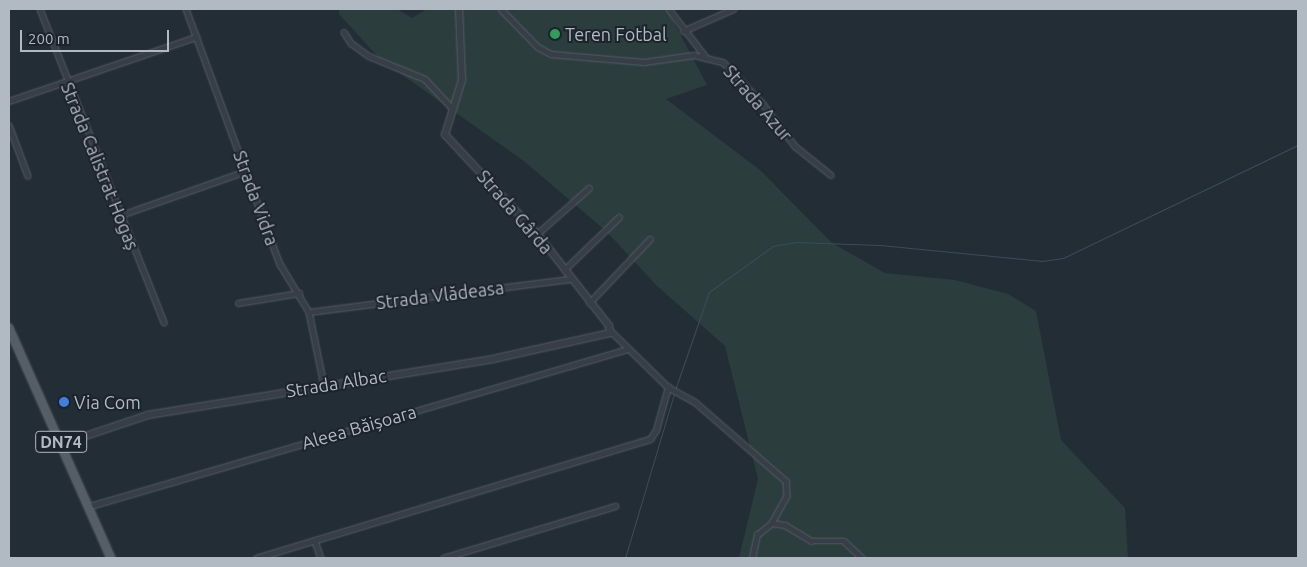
<!DOCTYPE html>
<meta charset="utf-8">
<style>
body{margin:0}
#map{position:relative;width:1307px;height:567px;overflow:hidden;background:#232d36;font-family:Ubuntu,sans-serif}
div>[style]{position:absolute}
.green>*{inset:0;background:#2b3d3c}
.stream>*{height:1px;margin:-0.5px;padding:0 0.5px;transform-origin:0.5px;border-radius:0.5px;background:#3a4c5d}
.roads{filter:drop-shadow(0 0 1px #545c65) drop-shadow(0 0 1px #545c65)}
.minor>*{height:4.5px;margin:-2.25px;padding:0 2.25px;transform-origin:2.25px;border-radius:2.25px;background:#373e47}
.tertiary>*{height:5.5px;margin:-2.75px;padding:0 2.75px;transform-origin:2.75px;border-radius:2.75px;background:#373e47}
.primary>*{height:8px;margin:-4px;padding:0 4px;transform-origin:4px;border-radius:4px;background:#555e67}
.dots>*{width:14px;height:14px;translate:-50% -50%;box-sizing:border-box;border:2px solid #1c232c;border-radius:50%}
span{translate:-50% -50%;white-space:nowrap;text-align:center;line-height:1.15;-webkit-text-stroke:4px #1c232c;paint-order:stroke}
.shield-label span{padding:1px 4px;background:#1c232c;border:1px solid;border-radius:4px;-webkit-text-stroke-width:0}
.shield-label{font-size:16px;color:#b1b9c3;font-weight:700}
.poi-label{font-size:18px;color:#b1b9c3}
.left{translate:0 -50%;text-align:left}
.street-label{font-size:18px;color:#b1b9c3}
.frame{position:absolute;inset:0;border:10px solid #b1b9c3;pointer-events:none}
.scale{position:absolute;left:20px;top:30px;width:149px;height:22px;box-sizing:border-box;border:2px solid #b1b9c3;border-top:0;padding-left:6px;font-size:15px;line-height:18px;white-space:nowrap;color:#b1b9c3;-webkit-text-stroke:4px #1c232c;paint-order:stroke}
</style>
<div id="map">
<div class="green">
<i style="clip-path:polygon(339px 9px,397px 9px,412px 18px,427px 9px,667px 9px,707px 85px,666px 99px,760px 170px,832px 243px,885px 273px,955px 280px,1008px 294px,1036px 311px,1061px 440px,1125px 508px,1128px 558px,739px 558px,758px 479px,725px 346px,657px 286px,606px 231px,525px 162px,380px 59px,339px 14px)"></i>
</div>
<div class="stream">
<i style="left:675px;top:390px;width:104px;rotate:-70.9deg"></i>
<i style="left:709px;top:292px;width:79px;rotate:-35.7deg"></i>
<i style="left:773px;top:246px;width:22px;rotate:-10deg"></i>
<i style="left:795px;top:242px;width:85px;rotate:2deg"></i>
<i style="left:880px;top:245px;width:163px;rotate:5.6deg"></i>
<i style="left:1042px;top:261px;width:21px;rotate:-8deg"></i>
<i style="left:1063px;top:258px;width:261px;rotate:-25.7deg"></i>
<i style="left:625px;top:558px;width:171px;rotate:-73.4deg"></i>
</div>
<div class="roads">
<div class="minor">
<i style="left:40px;top:9px;width:337px;rotate:68.4deg"></i>
<i style="left:186px;top:9px;width:272px;rotate:69.8deg"></i>
<i style="left:280px;top:264px;width:56px;rotate:58.9deg"></i>
<i style="left:309px;top:312px;width:75px;rotate:78.4deg"></i>
<i style="left:501px;top:9px;width:53px;rotate:45.8deg"></i>
<i style="left:538px;top:47px;width:15px;rotate:28deg"></i>
<i style="left:551px;top:54px;width:93px;rotate:4.9deg"></i>
<i style="left:644px;top:62px;width:50px;rotate:-8deg"></i>
<i style="left:694px;top:55px;width:30px;rotate:14deg"></i>
<i style="left:723px;top:62px;width:58px;rotate:46.4deg"></i>
<i style="left:763px;top:104px;width:53px;rotate:52.7deg"></i>
<i style="left:795px;top:146px;width:46px;rotate:38.9deg"></i>
<i style="left:669px;top:9px;width:59px;rotate:52.5deg"></i>
<i style="left:683px;top:31px;width:55px;rotate:-23.7deg"></i>
<i style="left:344px;top:32px;width:13px;rotate:58deg"></i>
<i style="left:351px;top:43px;width:22px;rotate:36deg"></i>
<i style="left:369px;top:56px;width:61px;rotate:22.3deg"></i>
<i style="left:425px;top:79px;width:41px;rotate:47deg"></i>
<i style="left:9px;top:101px;width:198px;rotate:-18.9deg"></i>
<i style="left:9px;top:125px;width:54px;rotate:69.6deg"></i>
<i style="left:121px;top:215px;width:133px;rotate:-19.4deg"></i>
<i style="left:537px;top:234px;width:69px;rotate:-41.5deg"></i>
<i style="left:564px;top:270px;width:76px;rotate:-43.9deg"></i>
<i style="left:238px;top:303px;width:62px;rotate:-9.3deg"></i>
<i style="left:589px;top:303px;width:88px;rotate:-46.4deg"></i>
<i style="left:309px;top:312px;width:264px;rotate:-7.2deg"></i>
<i style="left:611px;top:331px;width:80px;rotate:44.5deg"></i>
<i style="left:668px;top:387px;width:31px;rotate:29deg"></i>
<i style="left:695px;top:402px;width:121px;rotate:41deg"></i>
<i style="left:786px;top:481px;width:15px;rotate:86deg"></i>
<i style="left:787px;top:496px;width:31px;rotate:119deg"></i>
<i style="left:90px;top:506px;width:560px;rotate:-16.27deg"></i>
<i style="left:315px;top:541px;width:18px;rotate:71deg"></i>
<i style="left:256px;top:558px;width:412px;rotate:-16.8deg"></i>
<i style="left:650px;top:439px;width:11px;rotate:-56deg"></i>
<i style="left:656px;top:430px;width:45px;rotate:-74.4deg"></i>
<i style="left:443px;top:558px;width:180px;rotate:-16.8deg"></i>
<i style="left:752px;top:558px;width:24px;rotate:-78deg"></i>
<i style="left:757px;top:535px;width:19px;rotate:-39deg"></i>
<i style="left:772px;top:523px;width:13px;rotate:9deg"></i>
<i style="left:785px;top:525px;width:31px;rotate:31deg"></i>
<i style="left:812px;top:541px;width:32px"></i>
<i style="left:844px;top:541px;width:25px;rotate:43deg"></i>
</div>
<div class="tertiary">
<i style="left:62px;top:444px;width:91px;rotate:-18.6deg"></i>
<i style="left:148px;top:415px;width:350px;rotate:-9.2deg"></i>
<i style="left:493px;top:359px;width:120px;rotate:-12.5deg"></i>
<i style="left:610px;top:333px;width:7px;rotate:-98deg"></i>
<i style="left:609px;top:326px;width:117px;rotate:-128deg"></i>
<i style="left:537px;top:234px;width:135px;rotate:-132.9deg"></i>
<i style="left:445px;top:135px;width:58px;rotate:-72.8deg"></i>
<i style="left:462px;top:80px;width:71px;rotate:-92.4deg"></i>
</div>
<div class="primary">
<i style="left:9px;top:328px;width:252px;rotate:66.1deg"></i>
</div>
</div>
<div class="dots">
<i style="left:555px;top:34px;background:#2e9e5b"></i>
<i style="left:64px;top:402px;background:#3f7fe0"></i>
</div>
<div class="shield-label">
<span style="left:61px;top:442px">DN74</span>
</div>
<div class="poi-label">
<span class="left" style="left:565px;top:34px">Teren Fotbal</span>
<span class="left" style="left:74px;top:402px">Via Com</span>
</div>
<div class="street-label">
<span style="left:758px;top:103px;rotate:49deg">Strada Azur</span>
<span style="left:100px;top:166px;rotate:68deg">Strada Calistrat Hogaș</span>
<span style="left:256px;top:198px;rotate:70deg">Strada Vidra</span>
<span style="left:515px;top:212px;rotate:49deg">Strada Gârda</span>
<span style="left:440px;top:295px;rotate:-7deg">Strada Vlădeasa</span>
<span style="left:336px;top:383px;rotate:-9deg">Strada Albac</span>
<span style="left:359px;top:427px;rotate:-16deg">Aleea Băișoara</span>
</div>
<div class="frame"></div>
<div class="scale">200 m</div>
</div>
